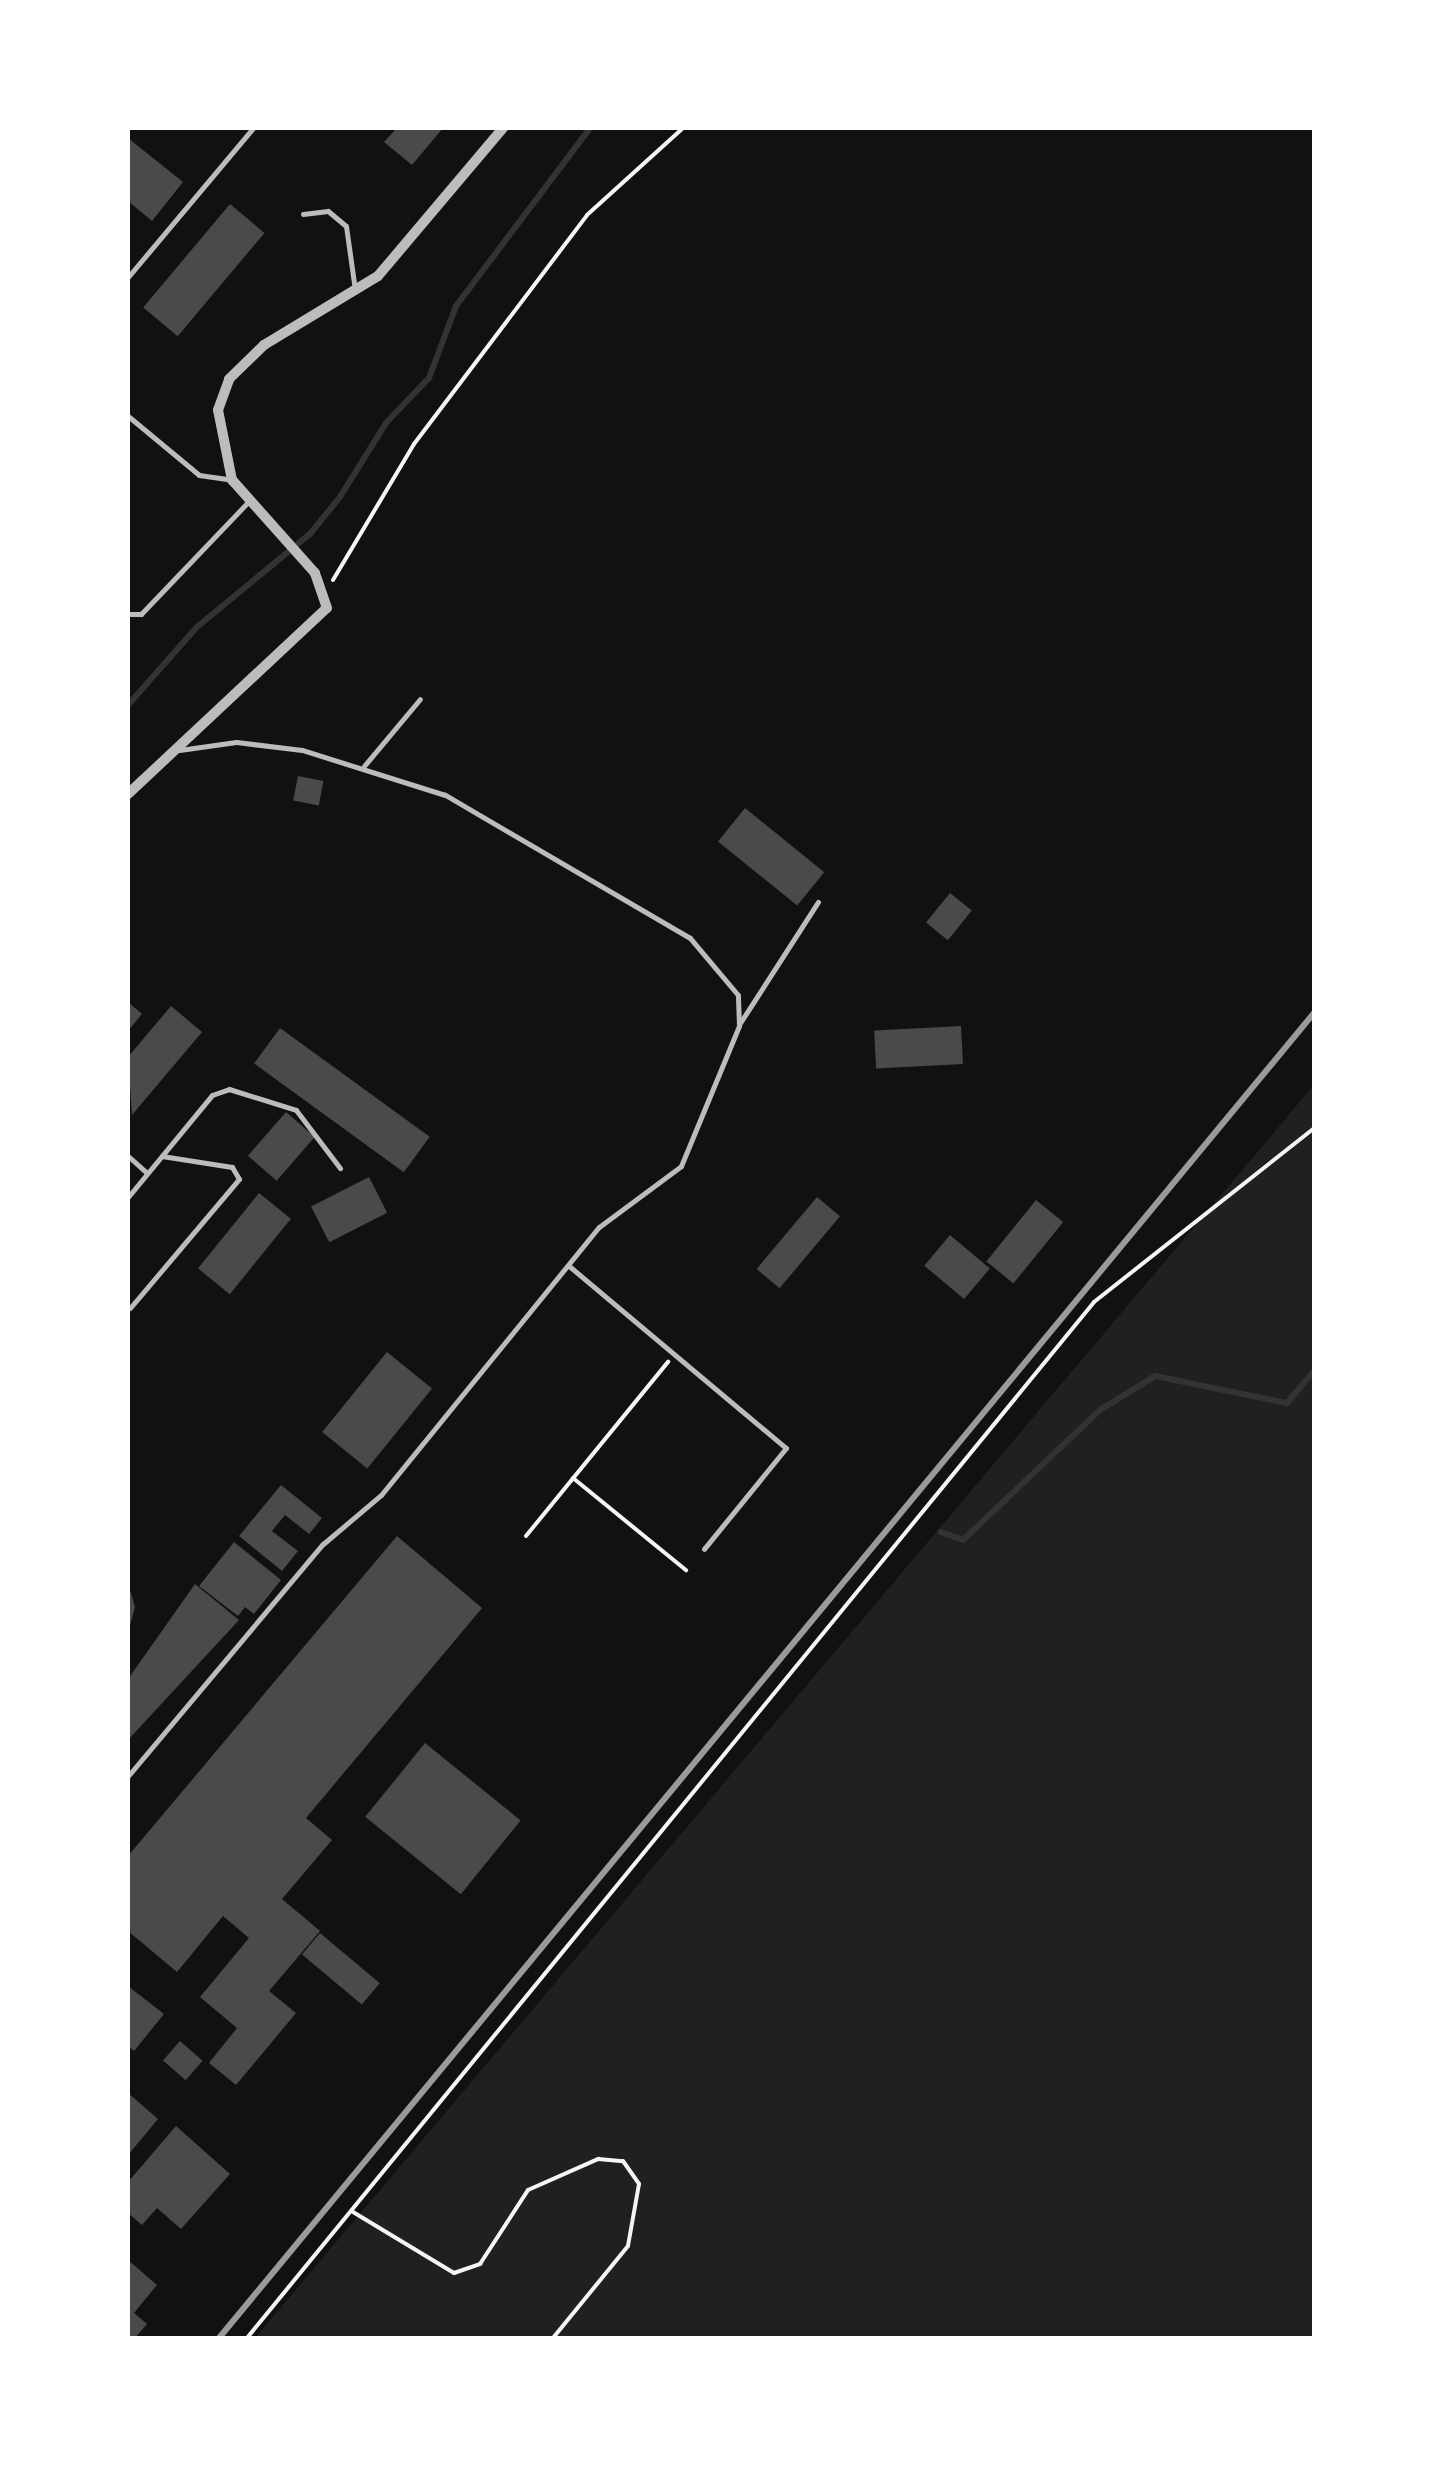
<!DOCTYPE html>
<style>
body{margin:0}
#map{position:relative;width:1442px;height:2466px;overflow:hidden;background:#111;font-family:"Noto Serif",serif}
div>[style]{position:absolute}
.green>*{inset:0;background:#202020}
.stream>*{height:6px;margin:-3px;padding:0 3px;transform-origin:3px;border-radius:3px;background:#333}
.building>*{inset:0;background:#4a4a4a;transform-origin:0 0}
.path>*{height:4px;margin:-2px;padding:0 2px;transform-origin:2px;border-radius:2px;background:#f5f5f5}
.service>*{height:5px;margin:-2.5px;padding:0 2.5px;transform-origin:2.5px;border-radius:2.5px;background:#bcbcbc}
.minor>*{height:10px;margin:-5px;padding:0 5px;transform-origin:5px;border-radius:5px;background:#bcbcbc}
.rail>*{height:6px;margin:-3px;padding:0 3px;transform-origin:3px;border-radius:3px;background:#9a9a9a}
span{translate:-50% -50%;white-space:nowrap;text-align:center;line-height:1.15;-webkit-text-stroke:8px #fff;paint-order:stroke}
.frame{position:absolute;inset:0;border:130px solid #fff;pointer-events:none}
</style>
<div id="map">
<div class="green">
<i style="clip-path:polygon(1314px 1085px,1314px 2338px,255px 2338px)"></i>
</div>
<div class="stream">
<i style="left:128px;top:705px;width:104px;rotate:-48.5deg"></i>
<i style="left:197px;top:627px;width:146px;rotate:-39.5deg"></i>
<i style="left:310px;top:534px;width:48px;rotate:-51deg"></i>
<i style="left:340px;top:497px;width:87px;rotate:-58.1deg"></i>
<i style="left:386px;top:423px;width:62px;rotate:-46.3deg"></i>
<i style="left:429px;top:378px;width:77px;rotate:-69.4deg"></i>
<i style="left:456px;top:306px;width:223px;rotate:-53deg"></i>
<i style="left:941px;top:1532px;width:23px;rotate:20deg"></i>
<i style="left:963px;top:1540px;width:189px;rotate:-43.5deg"></i>
<i style="left:1100px;top:1410px;width:65px;rotate:-31.7deg"></i>
<i style="left:1155px;top:1376px;width:135px;rotate:11.6deg"></i>
<i style="left:1287px;top:1403px;width:42px;rotate:-49.8deg"></i>
</div>
<div class="building">
<i style="clip-path:polygon(397px 128px,443px 128px,412px 165px,384px 142px)"></i>
<i style="clip-path:polygon(128px 138px,183px 182px,152px 221px,128px 201px)"></i>
<i style="left:230px;top:204px;width:45px;height:135px;rotate:40deg"></i>
<i style="left:298px;top:776px;width:26px;height:25px;rotate:11deg"></i>
<i style="left:745px;top:808px;width:102px;height:43px;rotate:39deg"></i>
<i style="left:950px;top:893px;width:28px;height:38px;rotate:39deg"></i>
<i style="clip-path:polygon(128px 1002px,142px 1014px,128px 1031px)"></i>
<i style="clip-path:polygon(171px 1006px,202px 1032px,132px 1115px,128px 1057px)"></i>
<i style="left:961px;top:1026px;width:38px;height:87px;rotate:87deg"></i>
<i style="left:280px;top:1028px;width:185px;height:44px;rotate:36deg"></i>
<i style="left:286px;top:1112px;width:38px;height:58px;rotate:41deg"></i>
<i style="left:369px;top:1177px;width:40px;height:65px;rotate:63deg"></i>
<i style="left:259px;top:1193px;width:41px;height:97px;rotate:39deg"></i>
<i style="left:817px;top:1197px;width:30px;height:94px;rotate:40deg"></i>
<i style="left:1036px;top:1200px;width:35px;height:79px;rotate:39deg"></i>
<i style="left:950px;top:1235px;width:52px;height:40px;rotate:40deg"></i>
<i style="left:387px;top:1352px;width:58px;height:103px;rotate:39deg"></i>
<i style="clip-path:polygon(281px 1485px,322px 1518px,309px 1534px,285px 1515px,272px 1531px,298px 1551px,282px 1571px,239px 1536px)"></i>
<i style="clip-path:polygon(397px 1536px,482px 1608px,306px 1818px,332px 1840px,282px 1899px,320px 1931px,269px 1991px,296px 2013px,236px 2085px,209px 2063px,237px 2028px,200px 1997px,249px 1938px,223px 1916px,177px 1972px,128px 1931px,128px 1856px)"></i>
<i style="clip-path:polygon(234px 1542px,281px 1580px,254px 1614px,245px 1607px,238px 1616px,199px 1586px)"></i>
<i style="clip-path:polygon(128px 1583px,135px 1607px,128px 1633px)"></i>
<i style="clip-path:polygon(195px 1584px,239px 1620px,128px 1740px,128px 1679px)"></i>
<i style="left:425px;top:1743px;width:123px;height:95px;rotate:39deg"></i>
<i style="left:320px;top:1933px;width:78px;height:28px;rotate:40deg"></i>
<i style="clip-path:polygon(128px 1986px,164px 2014px,134px 2051px,128px 2046px)"></i>
<i style="left:180px;top:2041px;width:30px;height:26px;rotate:41deg"></i>
<i style="clip-path:polygon(128px 2093px,158px 2119px,128px 2155px)"></i>
<i style="clip-path:polygon(176px 2126px,230px 2174px,181px 2229px,157px 2208px,142px 2225px,128px 2213px,128px 2182px)"></i>
<i style="clip-path:polygon(128px 2260px,157px 2285px,134px 2313px,147px 2324px,135px 2338px,128px 2338px)"></i>
</div>
<div class="path">
<i style="left:333px;top:580px;width:158px;rotate:-59.2deg"></i>
<i style="left:414px;top:444px;width:287px;rotate:-52.9deg"></i>
<i style="left:587px;top:215px;width:130px;rotate:-42.2deg"></i>
<i style="left:573px;top:1478px;width:146px;rotate:39.2deg"></i>
<i style="left:526px;top:1536px;width:225px;rotate:-50.8deg"></i>
<i style="left:353px;top:2212px;width:118px;rotate:31.1deg"></i>
<i style="left:454px;top:2273px;width:28px;rotate:-19deg"></i>
<i style="left:480px;top:2264px;width:88px;rotate:-57deg"></i>
<i style="left:528px;top:2190px;width:77px;rotate:-23.9deg"></i>
<i style="left:598px;top:2159px;width:25px;rotate:5deg"></i>
<i style="left:623px;top:2161px;width:28px;rotate:55deg"></i>
<i style="left:639px;top:2184px;width:63px;rotate:100.1deg"></i>
<i style="left:628px;top:2246px;width:119px;rotate:129.2deg"></i>
<i style="left:247px;top:2338px;width:1338px;rotate:-50.73deg"></i>
<i style="left:1094px;top:1302px;width:280px;rotate:-38.3deg"></i>
</div>
<div class="service">
<i style="left:303px;top:214px;width:25px;rotate:-7deg"></i>
<i style="left:328px;top:211px;width:23px;rotate:40deg"></i>
<i style="left:346px;top:226px;width:65px;rotate:82deg"></i>
<i style="left:128px;top:277px;width:194px;rotate:-50deg"></i>
<i style="left:128px;top:416px;width:92px;rotate:39.7deg"></i>
<i style="left:199px;top:475px;width:30px;rotate:8deg"></i>
<i style="left:128px;top:614px;width:13px"></i>
<i style="left:141px;top:614px;width:158px;rotate:-46.3deg"></i>
<i style="left:364px;top:766px;width:87px;rotate:-50.1deg"></i>
<i style="left:740px;top:1023px;width:144px;rotate:-57.2deg"></i>
<i style="left:128px;top:1156px;width:25px;rotate:42deg"></i>
<i style="left:128px;top:1197px;width:132px;rotate:-50.5deg"></i>
<i style="left:212px;top:1095px;width:18px;rotate:-19deg"></i>
<i style="left:229px;top:1089px;width:70px;rotate:17.4deg"></i>
<i style="left:296px;top:1110px;width:73px;rotate:52.8deg"></i>
<i style="left:569px;top:1266px;width:283px;rotate:40deg"></i>
<i style="left:786px;top:1448px;width:130px;rotate:129.1deg"></i>
<i style="left:130px;top:1308px;width:169px;rotate:-49.8deg"></i>
<i style="left:239px;top:1179px;width:14px;rotate:-120deg"></i>
<i style="left:232px;top:1167px;width:71px;rotate:-171.1deg"></i>
<i style="left:128px;top:1776px;width:303px;rotate:-50deg"></i>
<i style="left:323px;top:1544px;width:76px;rotate:-40.2deg"></i>
<i style="left:381px;top:1495px;width:345px;rotate:-50.9deg"></i>
<i style="left:599px;top:1227px;width:102px;rotate:-36.6deg"></i>
<i style="left:681px;top:1166px;width:152px;rotate:-67.5deg"></i>
<i style="left:739px;top:1026px;width:31px;rotate:-92deg"></i>
<i style="left:738px;top:995px;width:75px;rotate:-130.1deg"></i>
<i style="left:690px;top:938px;width:284px;rotate:-149.7deg"></i>
<i style="left:445px;top:795px;width:150px;rotate:-162.5deg"></i>
<i style="left:302px;top:750px;width:66px;rotate:-173.1deg"></i>
<i style="left:236px;top:742px;width:57px;rotate:171.9deg"></i>
</div>
<div class="minor">
<i style="left:128px;top:794px;width:272px;rotate:-43.1deg"></i>
<i style="left:327px;top:608px;width:37px;rotate:-109deg"></i>
<i style="left:315px;top:573px;width:125px;rotate:-131.7deg"></i>
<i style="left:232px;top:480px;width:71px;rotate:-101.3deg"></i>
<i style="left:218px;top:410px;width:33px;rotate:-70deg"></i>
<i style="left:229px;top:379px;width:49px;rotate:-44.2deg"></i>
<i style="left:264px;top:345px;width:133px;rotate:-31.2deg"></i>
<i style="left:378px;top:276px;width:194px;rotate:-49.8deg"></i>
</div>
<div class="rail">
<i style="left:219px;top:2338px;width:1719px;rotate:-50.43deg"></i>
</div>
<div class="frame"></div>
</div>
